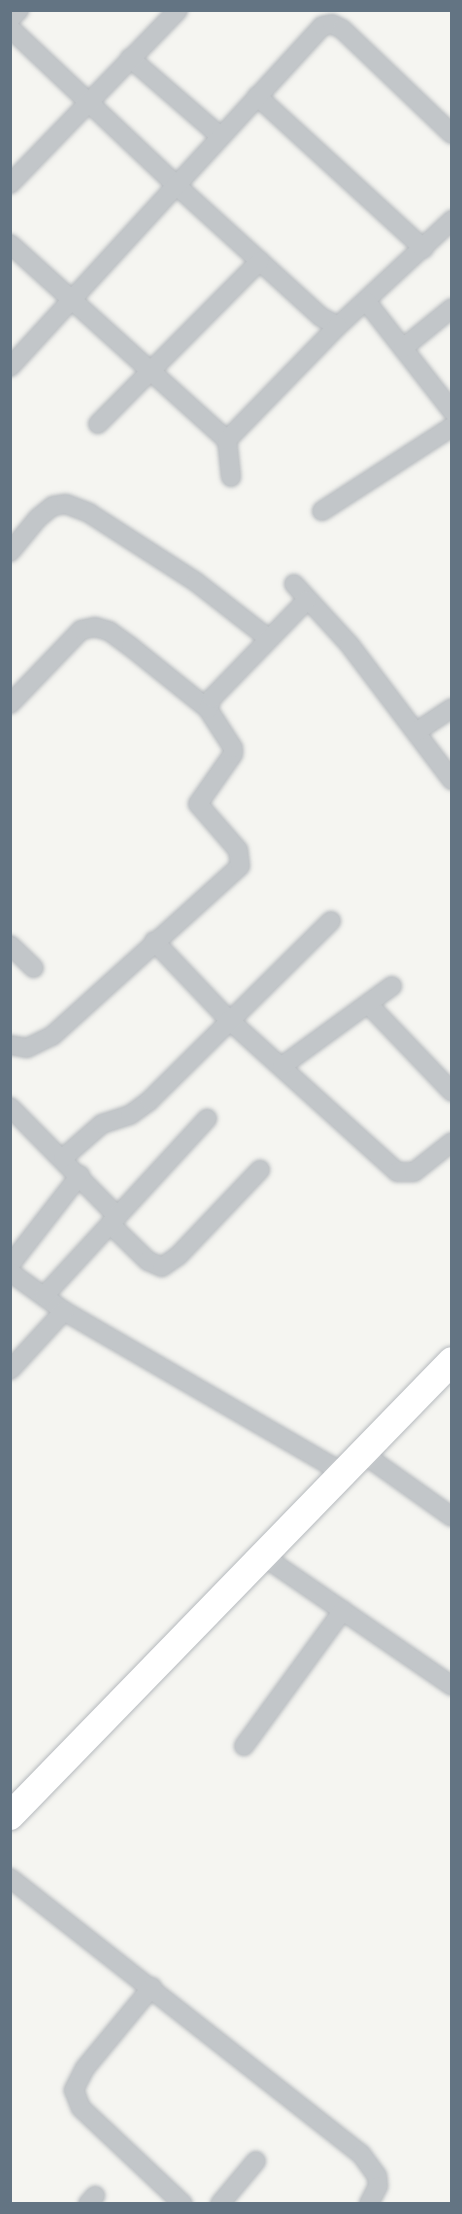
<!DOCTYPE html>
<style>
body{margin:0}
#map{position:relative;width:462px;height:2214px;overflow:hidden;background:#f5f5f1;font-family:Quicksand,sans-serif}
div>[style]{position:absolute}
.roads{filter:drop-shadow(0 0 2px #b5b9bd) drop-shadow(0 0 2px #b5b9bd)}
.minor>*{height:18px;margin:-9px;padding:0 9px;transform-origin:9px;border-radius:9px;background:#c2c6c9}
.primary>*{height:28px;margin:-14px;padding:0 14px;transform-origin:14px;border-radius:14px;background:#fff}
span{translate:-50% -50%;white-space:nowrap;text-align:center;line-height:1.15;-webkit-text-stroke:6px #fff;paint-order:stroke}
.frame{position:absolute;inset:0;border:12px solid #637483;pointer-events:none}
</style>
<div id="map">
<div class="roads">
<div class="minor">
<i style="left:10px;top:19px;width:13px;rotate:-45deg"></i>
<i style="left:10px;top:28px;width:228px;rotate:43.4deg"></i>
<i style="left:176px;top:185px;width:196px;rotate:42.3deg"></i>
<i style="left:321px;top:317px;width:19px;rotate:28deg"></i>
<i style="left:338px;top:326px;width:156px;rotate:-42.9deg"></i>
<i style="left:130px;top:58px;width:119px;rotate:40.9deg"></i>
<i style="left:257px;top:96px;width:226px;rotate:42.5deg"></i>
<i style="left:10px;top:184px;width:242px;rotate:-46deg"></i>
<i style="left:10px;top:244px;width:292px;rotate:42.1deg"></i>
<i style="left:366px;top:301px;width:140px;rotate:52deg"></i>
<i style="left:403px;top:348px;width:63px;rotate:-39.2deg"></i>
<i style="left:10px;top:367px;width:462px;rotate:-47.5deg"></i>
<i style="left:322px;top:26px;width:10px;rotate:-11deg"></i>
<i style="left:332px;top:24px;width:11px;rotate:27deg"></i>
<i style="left:342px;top:29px;width:152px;rotate:43.7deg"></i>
<i style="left:98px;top:424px;width:230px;rotate:-45.2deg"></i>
<i style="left:231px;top:477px;width:37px;rotate:-96deg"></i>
<i style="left:227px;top:440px;width:159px;rotate:-45.8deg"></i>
<i style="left:322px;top:511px;width:155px;rotate:-32.9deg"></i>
<i style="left:10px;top:552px;width:44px;rotate:-50.5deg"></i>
<i style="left:38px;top:518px;width:19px;rotate:-39deg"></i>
<i style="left:53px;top:506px;width:13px;rotate:-9deg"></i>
<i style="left:66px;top:504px;width:25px;rotate:21deg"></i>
<i style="left:89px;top:513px;width:127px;rotate:32.8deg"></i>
<i style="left:196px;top:582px;width:91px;rotate:37.9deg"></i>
<i style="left:294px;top:584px;width:81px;rotate:47.5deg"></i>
<i style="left:349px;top:644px;width:171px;rotate:52.9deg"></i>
<i style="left:10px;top:704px;width:103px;rotate:-46.2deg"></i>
<i style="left:81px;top:630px;width:14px;rotate:-12deg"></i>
<i style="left:95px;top:627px;width:15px;rotate:16deg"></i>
<i style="left:109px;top:631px;width:27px;rotate:36deg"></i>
<i style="left:131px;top:647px;width:99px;rotate:38.8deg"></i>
<i style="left:416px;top:732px;width:43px;rotate:-33.7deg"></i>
<i style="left:154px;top:941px;width:109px;rotate:46.5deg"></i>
<i style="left:229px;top:1020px;width:227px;rotate:42.1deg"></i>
<i style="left:397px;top:1172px;width:17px"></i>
<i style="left:414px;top:1172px;width:48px;rotate:-38.3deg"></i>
<i style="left:10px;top:945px;width:33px;rotate:44deg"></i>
<i style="left:369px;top:1005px;width:120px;rotate:46.3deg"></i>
<i style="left:10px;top:1045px;width:17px;rotate:10deg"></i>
<i style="left:27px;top:1048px;width:28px;rotate:-26deg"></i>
<i style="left:52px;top:1036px;width:253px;rotate:-42.1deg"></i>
<i style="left:240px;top:866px;width:16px;rotate:-97deg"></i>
<i style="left:238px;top:850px;width:61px;rotate:-131deg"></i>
<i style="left:198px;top:804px;width:61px;rotate:-55deg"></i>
<i style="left:233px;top:754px;width:6px;rotate:-90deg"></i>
<i style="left:233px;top:748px;width:46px;rotate:-122.7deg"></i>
<i style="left:208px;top:709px;width:12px;rotate:-70deg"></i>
<i style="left:212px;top:698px;width:136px;rotate:-45.9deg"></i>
<i style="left:282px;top:1066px;width:136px;rotate:-36deg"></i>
<i style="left:10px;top:1107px;width:153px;rotate:45.5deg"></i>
<i style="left:63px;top:1158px;width:52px;rotate:-41.1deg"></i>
<i style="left:102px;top:1124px;width:29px;rotate:-18deg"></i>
<i style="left:130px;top:1115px;width:24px;rotate:-36deg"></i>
<i style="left:149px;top:1101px;width:256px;rotate:-44.7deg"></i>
<i style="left:110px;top:1224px;width:53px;rotate:44.2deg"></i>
<i style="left:148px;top:1261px;width:15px;rotate:23deg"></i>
<i style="left:162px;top:1267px;width:19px;rotate:-35deg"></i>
<i style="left:178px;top:1256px;width:119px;rotate:-46.4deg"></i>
<i style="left:10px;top:1265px;width:114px;rotate:-52.1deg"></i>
<i style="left:10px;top:1272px;width:67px;rotate:35.8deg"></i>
<i style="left:64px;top:1311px;width:323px;rotate:30.1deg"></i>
<i style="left:44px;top:1296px;width:241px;rotate:-47.4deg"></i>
<i style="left:10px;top:1370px;width:80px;rotate:-47.5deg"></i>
<i style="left:362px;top:1453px;width:110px;rotate:35.4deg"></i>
<i style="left:263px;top:1556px;width:229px;rotate:34.5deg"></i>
<i style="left:244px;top:1746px;width:168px;rotate:-53.9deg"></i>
<i style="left:10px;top:1878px;width:447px;rotate:38.2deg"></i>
<i style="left:361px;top:2154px;width:27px;rotate:54deg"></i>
<i style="left:377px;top:2176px;width:10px;rotate:84deg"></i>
<i style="left:378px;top:2186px;width:20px;rotate:117deg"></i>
<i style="left:152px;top:1987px;width:105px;rotate:129.6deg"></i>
<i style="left:85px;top:2068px;width:25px;rotate:117deg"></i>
<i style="left:74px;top:2090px;width:19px;rotate:69deg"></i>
<i style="left:81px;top:2108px;width:140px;rotate:43.3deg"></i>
<i style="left:88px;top:2204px;width:11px;rotate:-49deg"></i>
<i style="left:220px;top:2204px;width:56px;rotate:-50.1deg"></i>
</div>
<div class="primary">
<i style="left:10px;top:1816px;width:634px;rotate:-45.83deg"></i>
</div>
</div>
<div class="frame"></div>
</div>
